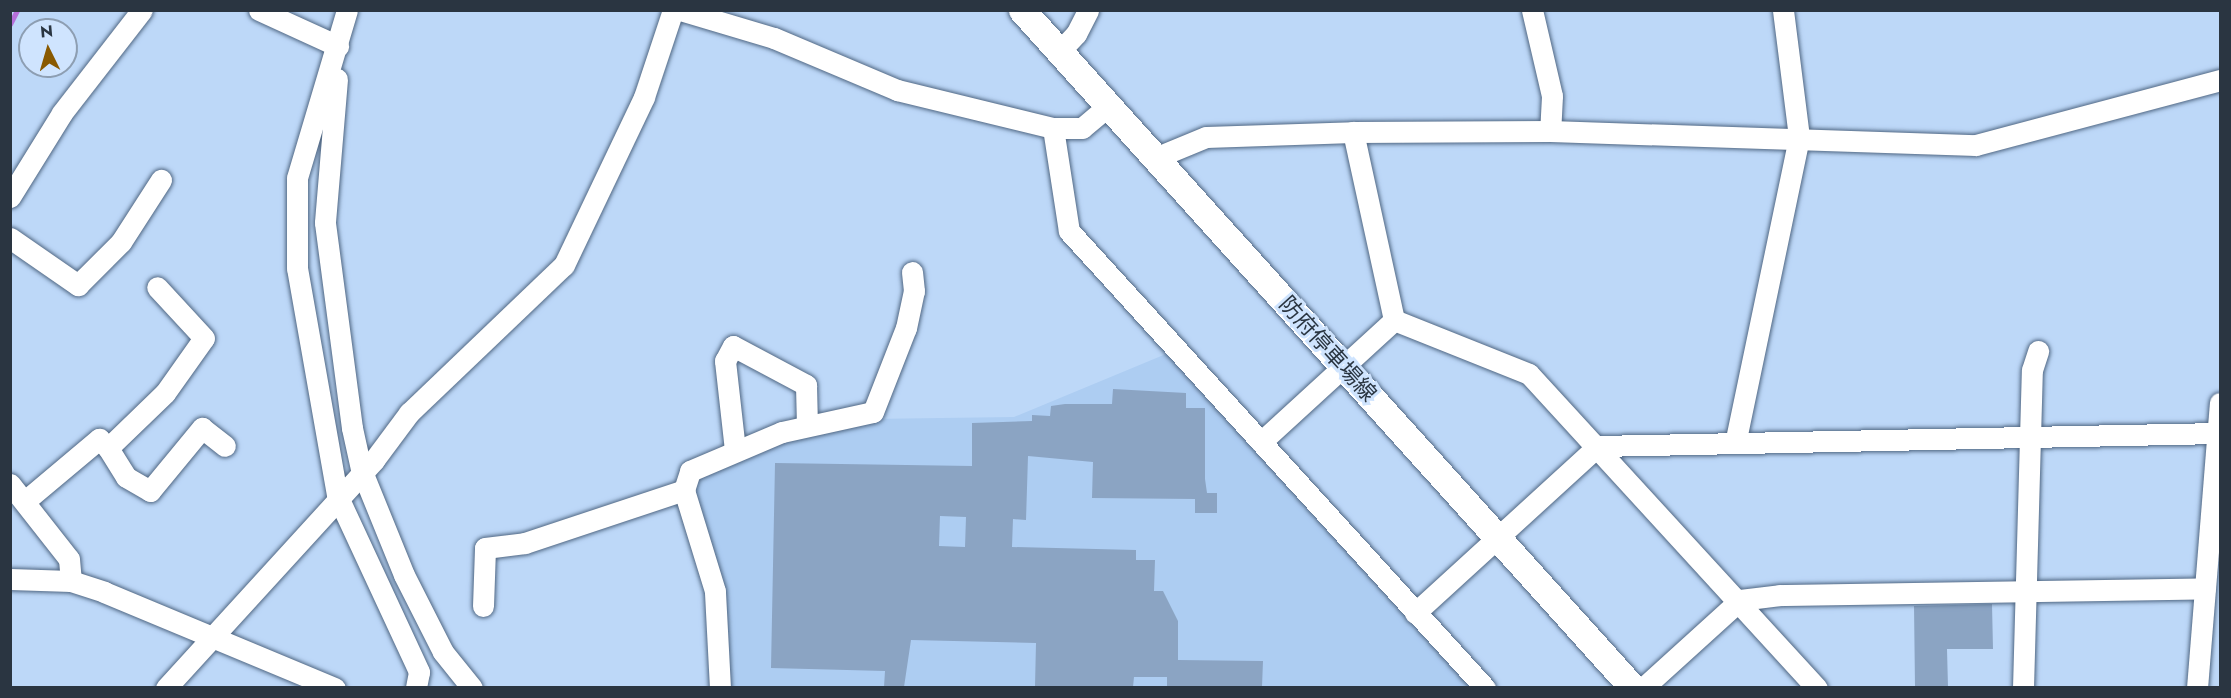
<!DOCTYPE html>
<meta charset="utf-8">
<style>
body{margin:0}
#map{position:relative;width:2231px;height:698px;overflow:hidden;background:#bdd8f8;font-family:Jost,"Noto Sans JP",sans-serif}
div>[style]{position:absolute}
.built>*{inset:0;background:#adcdf2}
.stream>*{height:5px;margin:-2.5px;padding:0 2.5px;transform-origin:2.5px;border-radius:2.5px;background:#b56fd9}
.building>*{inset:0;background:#8ba4c3}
.roads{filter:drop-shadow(0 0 2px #506783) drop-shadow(0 0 2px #506783)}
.minor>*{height:21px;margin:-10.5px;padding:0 10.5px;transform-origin:10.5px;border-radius:10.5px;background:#fff}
.major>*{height:27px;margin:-13.5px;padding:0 13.5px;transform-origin:13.5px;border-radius:13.5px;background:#fff}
span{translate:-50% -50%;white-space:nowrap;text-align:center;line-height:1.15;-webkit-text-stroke:6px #cfe4fe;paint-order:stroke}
.street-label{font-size:22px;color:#2a3541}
.frame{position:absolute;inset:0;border:12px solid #2a3541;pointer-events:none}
.north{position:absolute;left:18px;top:18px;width:60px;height:60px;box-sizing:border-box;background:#cfe4fe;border:2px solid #8d9eb2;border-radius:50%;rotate:355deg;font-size:16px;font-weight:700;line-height:24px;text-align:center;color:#2a3541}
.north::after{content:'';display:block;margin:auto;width:21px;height:27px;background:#895900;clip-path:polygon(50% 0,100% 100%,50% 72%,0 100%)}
</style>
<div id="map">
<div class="built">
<i style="clip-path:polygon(1166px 354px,1469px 687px,726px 687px,692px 489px,701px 472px,808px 431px,868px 419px,1014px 417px)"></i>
</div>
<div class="stream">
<i style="left:10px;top:24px;width:16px;rotate:-63deg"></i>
</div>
<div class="building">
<i style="clip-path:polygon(evenodd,1113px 389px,1186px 393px,1186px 408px,1205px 408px,1205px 479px,1207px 493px,1217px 493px,1217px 513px,1195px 513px,1195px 499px,1092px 498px,1093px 462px,1028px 456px,1026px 520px,1013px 519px,1012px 547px,1136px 550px,1136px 560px,1155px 560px,1154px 591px,1163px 591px,1178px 621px,1178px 660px,1263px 661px,1262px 687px,1167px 687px,1167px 677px,1134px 677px,1133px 687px,1035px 686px,1036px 643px,911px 640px,904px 687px,884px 687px,885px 671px,771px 668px,775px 463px,972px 466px,972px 423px,1032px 421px,1032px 415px,1050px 416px,1051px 406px,1065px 404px,1112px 404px,1113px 389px,940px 516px,966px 517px,965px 547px,939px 546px,940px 516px)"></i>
<i style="clip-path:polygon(1992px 604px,1993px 649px,1947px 649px,1948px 687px,1915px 687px,1914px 606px)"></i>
</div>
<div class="roads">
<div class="minor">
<i style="left:259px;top:10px;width:87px;rotate:24.5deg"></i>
<i style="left:347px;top:10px;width:175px;rotate:106.6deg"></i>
<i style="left:297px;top:178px;width:90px;rotate:90deg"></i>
<i style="left:297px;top:268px;width:230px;rotate:80deg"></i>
<i style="left:337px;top:495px;width:195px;rotate:65.1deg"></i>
<i style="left:419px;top:672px;width:16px;rotate:101deg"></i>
<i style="left:680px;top:10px;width:98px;rotate:16.6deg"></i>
<i style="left:774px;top:38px;width:134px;rotate:22.9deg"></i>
<i style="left:897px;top:90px;width:161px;rotate:13.7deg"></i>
<i style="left:1053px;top:128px;width:29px"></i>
<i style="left:1082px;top:128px;width:34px;rotate:-40deg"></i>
<i style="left:1532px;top:10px;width:88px;rotate:76.9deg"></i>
<i style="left:1552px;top:96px;width:35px;rotate:93deg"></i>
<i style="left:1059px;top:52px;width:25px;rotate:-47deg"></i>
<i style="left:1076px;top:34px;width:27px;rotate:-63deg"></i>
<i style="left:337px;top:79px;width:144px;rotate:94.8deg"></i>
<i style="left:325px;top:223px;width:207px;rotate:82.5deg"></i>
<i style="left:352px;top:428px;width:42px;rotate:77.6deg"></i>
<i style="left:361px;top:469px;width:114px;rotate:67.9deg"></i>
<i style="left:404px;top:575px;width:86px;rotate:63.1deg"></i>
<i style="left:443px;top:652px;width:46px;rotate:51.1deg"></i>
<i style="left:1053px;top:128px;width:104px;rotate:81.2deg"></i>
<i style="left:1069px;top:231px;width:618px;rotate:47.69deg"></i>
<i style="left:1353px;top:132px;width:192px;rotate:77.7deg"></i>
<i style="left:1155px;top:158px;width:55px;rotate:-22.4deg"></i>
<i style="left:1206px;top:137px;width:147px;rotate:-1.9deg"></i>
<i style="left:1353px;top:132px;width:197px;rotate:-0.3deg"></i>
<i style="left:1550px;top:131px;width:426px;rotate:1.9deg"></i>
<i style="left:1976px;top:145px;width:253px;rotate:-14.9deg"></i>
<i style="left:10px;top:197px;width:99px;rotate:-58.2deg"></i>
<i style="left:62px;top:113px;width:130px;rotate:-52.2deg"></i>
<i style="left:10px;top:238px;width:83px;rotate:34.7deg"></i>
<i style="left:78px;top:285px;width:61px;rotate:-45deg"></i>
<i style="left:121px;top:242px;width:74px;rotate:-57.2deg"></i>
<i style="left:1394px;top:320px;width:145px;rotate:21.8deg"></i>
<i style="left:1529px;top:374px;width:426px;rotate:47.5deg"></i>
<i style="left:1736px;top:439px;width:309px;rotate:-78.2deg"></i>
<i style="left:1799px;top:137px;width:128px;rotate:-97.2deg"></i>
<i style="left:1261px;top:442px;width:180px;rotate:-42.5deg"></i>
<i style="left:108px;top:448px;width:34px;rotate:58deg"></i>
<i style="left:126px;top:477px;width:28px;rotate:30deg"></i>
<i style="left:150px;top:491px;width:82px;rotate:-50.5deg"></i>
<i style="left:202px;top:428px;width:29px;rotate:38deg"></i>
<i style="left:735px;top:450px;width:90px;rotate:-96.4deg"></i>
<i style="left:725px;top:361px;width:17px;rotate:-62deg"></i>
<i style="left:733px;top:346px;width:83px;rotate:28.1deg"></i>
<i style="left:806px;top:385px;width:40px;rotate:88.6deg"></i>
<i style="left:10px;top:484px;width:95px;rotate:51.8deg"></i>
<i style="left:69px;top:559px;width:22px;rotate:85deg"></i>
<i style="left:25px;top:501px;width:97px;rotate:-40deg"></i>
<i style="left:99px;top:439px;width:13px;rotate:45deg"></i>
<i style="left:108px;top:448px;width:79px;rotate:-44deg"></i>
<i style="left:165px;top:393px;width:67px;rotate:-54.7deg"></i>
<i style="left:204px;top:338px;width:69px;rotate:-132.7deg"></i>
<i style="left:10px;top:579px;width:61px;rotate:1.9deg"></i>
<i style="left:71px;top:581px;width:35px;rotate:18deg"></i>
<i style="left:104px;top:592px;width:250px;rotate:22.6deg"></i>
<i style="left:483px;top:606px;width:58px;rotate:-88deg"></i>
<i style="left:485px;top:548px;width:40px;rotate:-7.1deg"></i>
<i style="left:525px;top:543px;width:168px;rotate:-18.4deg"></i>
<i style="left:1415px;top:613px;width:248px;rotate:-42.4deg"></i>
<i style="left:1598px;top:446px;width:622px;rotate:-1.2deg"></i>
<i style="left:166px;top:688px;width:309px;rotate:-47.6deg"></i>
<i style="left:374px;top:460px;width:59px;rotate:-53.3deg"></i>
<i style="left:409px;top:413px;width:214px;rotate:-43.7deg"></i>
<i style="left:564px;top:265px;width:186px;rotate:-64.5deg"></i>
<i style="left:644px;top:97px;width:92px;rotate:-71.6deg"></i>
<i style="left:720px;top:688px;width:97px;rotate:-93deg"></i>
<i style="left:715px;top:591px;width:106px;rotate:-107.1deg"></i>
<i style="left:684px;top:490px;width:20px;rotate:-72deg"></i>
<i style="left:690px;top:471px;width:100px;rotate:-23deg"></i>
<i style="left:782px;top:432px;width:93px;rotate:-12.4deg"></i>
<i style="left:873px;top:412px;width:90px;rotate:-68.6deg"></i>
<i style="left:906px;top:328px;width:38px;rotate:-78deg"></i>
<i style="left:914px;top:291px;width:19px;rotate:-96deg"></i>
<i style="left:1643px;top:688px;width:131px;rotate:-42.2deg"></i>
<i style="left:1740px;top:600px;width:40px;rotate:-7.1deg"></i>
<i style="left:1780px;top:595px;width:425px;rotate:-0.9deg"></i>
<i style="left:2023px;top:688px;width:318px;rotate:-88.4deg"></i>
<i style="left:2032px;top:370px;width:20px;rotate:-72deg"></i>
<i style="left:2197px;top:688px;width:286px;rotate:-85.4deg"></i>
</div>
<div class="major">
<i style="left:1022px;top:10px;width:913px;rotate:47.98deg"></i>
</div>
</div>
<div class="street-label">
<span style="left:1328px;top:349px;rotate:48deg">防府停車場線</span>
</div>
<div class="frame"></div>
<div class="north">N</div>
</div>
